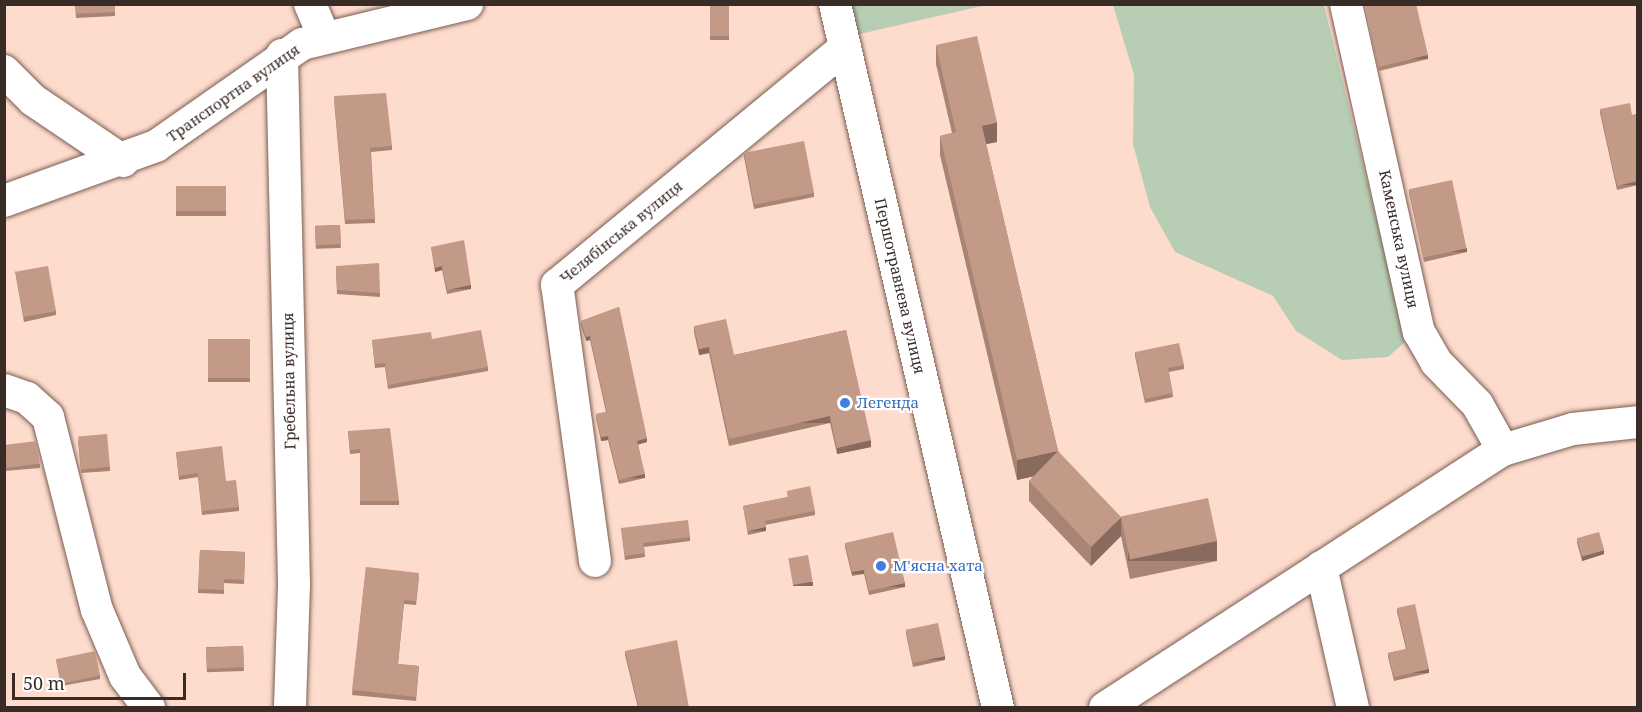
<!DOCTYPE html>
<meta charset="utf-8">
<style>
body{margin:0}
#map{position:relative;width:1642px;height:712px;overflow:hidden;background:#fddbcd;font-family:"Noto Serif",serif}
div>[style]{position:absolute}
.green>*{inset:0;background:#b7ceb4}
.roads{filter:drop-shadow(0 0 2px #7a5d51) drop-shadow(0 0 2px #7a5d51)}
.minor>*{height:32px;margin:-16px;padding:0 16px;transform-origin:16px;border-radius:16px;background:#fff}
.wall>*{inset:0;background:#a88474;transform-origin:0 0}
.shaded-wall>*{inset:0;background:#886b5e;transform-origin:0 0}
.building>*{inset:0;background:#c39987;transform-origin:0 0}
.dots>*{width:16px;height:16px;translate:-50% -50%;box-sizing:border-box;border:3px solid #fff;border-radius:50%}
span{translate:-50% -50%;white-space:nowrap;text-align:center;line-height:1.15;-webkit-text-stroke:4.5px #fff;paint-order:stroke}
.street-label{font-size:15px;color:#392c27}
.shop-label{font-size:15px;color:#366cbe}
.left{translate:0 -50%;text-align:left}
.frame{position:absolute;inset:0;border:6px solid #392c27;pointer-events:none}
.scale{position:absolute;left:12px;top:673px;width:174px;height:27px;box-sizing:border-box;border:3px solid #392c27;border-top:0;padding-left:8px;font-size:18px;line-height:21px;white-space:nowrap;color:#392c27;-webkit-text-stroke:4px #fff;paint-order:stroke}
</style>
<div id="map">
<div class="green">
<i style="clip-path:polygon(844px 4px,986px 5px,851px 36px)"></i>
<i style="clip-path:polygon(1113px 5px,1324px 5px,1406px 341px,1388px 357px,1342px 360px,1296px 331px,1273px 296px,1175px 252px,1150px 207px,1133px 144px,1134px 75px)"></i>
</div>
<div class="roads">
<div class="minor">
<i style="left:310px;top:4px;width:34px;rotate:67deg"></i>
<i style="left:835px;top:4px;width:723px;rotate:76.96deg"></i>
<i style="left:1346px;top:4px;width:336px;rotate:77.5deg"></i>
<i style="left:1419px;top:332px;width:34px;rotate:60deg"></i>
<i style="left:1436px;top:362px;width:59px;rotate:45.7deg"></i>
<i style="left:1477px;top:404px;width:53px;rotate:60.5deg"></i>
<i style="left:282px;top:55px;width:530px;rotate:88.7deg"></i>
<i style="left:294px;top:585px;width:123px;rotate:91.9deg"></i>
<i style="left:4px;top:71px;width:41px;rotate:45deg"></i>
<i style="left:33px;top:100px;width:109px;rotate:34.1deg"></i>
<i style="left:4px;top:201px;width:162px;rotate:-19.9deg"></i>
<i style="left:156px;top:146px;width:178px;rotate:-34.9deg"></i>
<i style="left:302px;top:44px;width:170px;rotate:-13.6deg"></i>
<i style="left:4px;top:390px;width:24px;rotate:19deg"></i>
<i style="left:27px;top:398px;width:28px;rotate:42deg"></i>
<i style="left:48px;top:417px;width:199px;rotate:75.8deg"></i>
<i style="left:97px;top:610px;width:72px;rotate:67deg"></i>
<i style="left:125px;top:676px;width:40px;rotate:53deg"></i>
<i style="left:595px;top:561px;width:279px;rotate:-97.8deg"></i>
<i style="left:557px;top:285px;width:373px;rotate:-39.5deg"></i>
<i style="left:1321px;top:567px;width:145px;rotate:77.2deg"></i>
<i style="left:1105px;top:708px;width:474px;rotate:-33deg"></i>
<i style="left:1503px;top:450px;width:73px;rotate:-16.7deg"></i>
<i style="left:1573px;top:429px;width:65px;rotate:-6.1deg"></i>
</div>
</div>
<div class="wall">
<i style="clip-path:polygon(75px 4px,115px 4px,115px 16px,76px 18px)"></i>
<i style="left:710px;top:4px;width:19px;height:36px"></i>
<i style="clip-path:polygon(1365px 4px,1428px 59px,1379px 71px)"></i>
<i style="clip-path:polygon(936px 45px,997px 142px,986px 144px,1058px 451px,1121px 536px,1091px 566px,1029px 501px,1029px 481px,1034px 476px,1017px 480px,940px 155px,940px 136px,952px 133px,936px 64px)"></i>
<i style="clip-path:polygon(334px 100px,392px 146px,392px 150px,371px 152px,375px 223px,345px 224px)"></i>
<i style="clip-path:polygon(1600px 109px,1632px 115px,1638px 114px,1638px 185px,1617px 190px,1600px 113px)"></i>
<i style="clip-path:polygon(744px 153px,814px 193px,814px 197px,754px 209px,744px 157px)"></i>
<i style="left:226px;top:186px;width:30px;height:50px;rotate:90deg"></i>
<i style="clip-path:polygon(1409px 189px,1467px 252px,1424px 262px,1409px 193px)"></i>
<i style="left:340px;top:225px;width:23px;height:25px;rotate:88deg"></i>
<i style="clip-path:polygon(431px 247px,471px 289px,447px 294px,442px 270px,435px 272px)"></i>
<i style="clip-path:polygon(336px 266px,380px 293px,380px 297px,337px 294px)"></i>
<i style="clip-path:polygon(15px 271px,56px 311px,56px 315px,24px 322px)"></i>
<i style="clip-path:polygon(619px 307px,647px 442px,638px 444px,645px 478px,619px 484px,608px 440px,601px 441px,596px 418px,596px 414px,606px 412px,590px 340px,586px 341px,581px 326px,581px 321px)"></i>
<i style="clip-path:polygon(694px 326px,734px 355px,846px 330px,871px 447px,837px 454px,830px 423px,729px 446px,709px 353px,699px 355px,694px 332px)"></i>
<i style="left:250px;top:339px;width:43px;height:42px;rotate:90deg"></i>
<i style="clip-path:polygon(432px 339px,488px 367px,488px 371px,388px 389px,385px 367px,375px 368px,372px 340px)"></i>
<i style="clip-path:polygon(1135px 352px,1184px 365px,1184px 369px,1169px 372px,1173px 397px,1145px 403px,1135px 356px)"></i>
<i style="clip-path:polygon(348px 431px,399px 501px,399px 505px,360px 505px,360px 453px,350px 454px)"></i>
<i style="clip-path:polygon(78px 440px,110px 467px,110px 471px,81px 473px)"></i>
<i style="clip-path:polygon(4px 444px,40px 464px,40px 468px,4px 471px)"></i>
<i style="clip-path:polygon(176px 452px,226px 481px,239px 507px,239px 511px,202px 515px,198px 477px,179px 480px)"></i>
<i style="clip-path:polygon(787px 491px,815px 511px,815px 515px,765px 525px,766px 531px,748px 535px,743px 506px,788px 497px)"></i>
<i style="clip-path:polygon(1121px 517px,1217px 561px,1130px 579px,1121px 536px)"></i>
<i style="clip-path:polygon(621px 528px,690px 537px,690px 541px,644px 547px,645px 557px,625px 560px)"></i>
<i style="clip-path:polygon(1577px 539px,1604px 554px,1582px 561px,1577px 543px)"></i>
<i style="clip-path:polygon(845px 543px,905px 587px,869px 595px,864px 574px,852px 576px,845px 547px)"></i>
<i style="clip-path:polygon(200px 550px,245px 552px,244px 584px,224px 583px,224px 594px,198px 593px)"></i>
<i style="clip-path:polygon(366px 567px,419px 577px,416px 605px,404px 604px,398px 664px,419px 666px,416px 701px,352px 695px)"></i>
<i style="clip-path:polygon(1397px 608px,1429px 673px,1394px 681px,1388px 657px,1388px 653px,1406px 649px,1397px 612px)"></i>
<i style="clip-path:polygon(906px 630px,945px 660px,913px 667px,906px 634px)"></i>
<i style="left:243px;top:646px;width:25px;height:37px;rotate:88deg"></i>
<i style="clip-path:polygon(625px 651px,689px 708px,638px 708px,625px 655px)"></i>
<i style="clip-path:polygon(56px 659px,100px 675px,100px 679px,61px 686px)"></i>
</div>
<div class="shaded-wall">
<i style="left:1428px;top:55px;width:4px;height:50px;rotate:90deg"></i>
<i style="clip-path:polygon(997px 122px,997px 142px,982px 145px,982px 126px)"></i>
<i style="left:1638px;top:181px;width:4px;height:22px;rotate:90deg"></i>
<i style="left:1467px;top:248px;width:4px;height:44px;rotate:90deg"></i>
<i style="clip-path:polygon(442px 266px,442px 270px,435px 272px,435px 268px)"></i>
<i style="left:471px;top:285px;width:4px;height:25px;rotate:90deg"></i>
<i style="clip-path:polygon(590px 336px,590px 340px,586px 341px,586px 337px)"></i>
<i style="clip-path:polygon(709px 347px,709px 353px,699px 355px,699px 349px)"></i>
<i style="left:830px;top:416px;width:7px;height:104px;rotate:90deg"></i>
<i style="clip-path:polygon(608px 436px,608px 440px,601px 441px,601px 437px)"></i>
<i style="clip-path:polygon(647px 438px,647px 442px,637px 445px,637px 441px)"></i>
<i style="clip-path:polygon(871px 440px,871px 447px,837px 454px,837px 448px)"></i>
<i style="clip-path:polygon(1058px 451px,1058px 471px,1017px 480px,1017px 460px)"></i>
<i style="left:645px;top:474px;width:4px;height:27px;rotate:90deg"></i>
<i style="clip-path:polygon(1121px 517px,1121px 536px,1091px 566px,1091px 547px)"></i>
<i style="left:766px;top:527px;width:4px;height:18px;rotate:90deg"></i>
<i style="left:1217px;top:541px;width:20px;height:89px;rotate:90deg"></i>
<i style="clip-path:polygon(1604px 550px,1604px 554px,1582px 561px,1582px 556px)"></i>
<i style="left:864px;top:570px;width:4px;height:12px;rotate:90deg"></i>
<i style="left:813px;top:582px;width:4px;height:20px;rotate:90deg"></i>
<i style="left:905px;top:583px;width:4px;height:37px;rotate:90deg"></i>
<i style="left:945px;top:656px;width:4px;height:33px;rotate:90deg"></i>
<i style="left:1429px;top:669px;width:4px;height:36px;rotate:90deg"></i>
</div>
<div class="building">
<i style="clip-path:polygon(76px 4px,115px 4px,115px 12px,76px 14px)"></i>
<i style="left:710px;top:4px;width:19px;height:32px"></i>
<i style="clip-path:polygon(1365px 4px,1416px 4px,1428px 55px,1379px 67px)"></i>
<i style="clip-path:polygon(977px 36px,997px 122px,982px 126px,1058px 451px,1121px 517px,1091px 547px,1029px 481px,1058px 451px,1017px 460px,940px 136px,956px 132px,936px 45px)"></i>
<i style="clip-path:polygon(386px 93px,392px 146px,370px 148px,375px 219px,345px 220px,334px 96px)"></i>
<i style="clip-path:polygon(1630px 103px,1632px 115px,1638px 114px,1638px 181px,1617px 186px,1600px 109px)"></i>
<i style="left:804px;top:141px;width:53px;height:61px;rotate:79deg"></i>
<i style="left:1452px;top:180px;width:70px;height:44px;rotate:78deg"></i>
<i style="left:226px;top:186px;width:25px;height:50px;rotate:90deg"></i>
<i style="left:340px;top:225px;width:19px;height:25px;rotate:87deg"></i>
<i style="clip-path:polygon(464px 240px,471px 285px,447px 290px,442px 266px,435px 268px,431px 247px)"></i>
<i style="clip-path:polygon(379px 263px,380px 293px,337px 290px,336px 266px)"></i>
<i style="left:48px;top:266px;width:46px;height:33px;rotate:80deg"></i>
<i style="clip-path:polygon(619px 307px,647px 438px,637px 441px,645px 474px,619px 480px,608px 436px,601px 437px,596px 414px,607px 412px,590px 336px,586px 337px,581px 321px)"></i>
<i style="clip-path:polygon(726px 319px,734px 355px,846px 330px,871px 440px,837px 448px,830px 416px,729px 439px,709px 347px,699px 349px,694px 326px)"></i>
<i style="clip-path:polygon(481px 330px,488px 367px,388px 385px,385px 363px,375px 364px,372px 340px,431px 332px,432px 339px)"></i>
<i style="left:250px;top:339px;width:39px;height:42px;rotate:90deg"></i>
<i style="clip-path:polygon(1179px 343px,1184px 365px,1168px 368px,1173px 393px,1145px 399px,1135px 352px)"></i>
<i style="clip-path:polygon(390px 428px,399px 501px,360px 501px,360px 449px,350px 450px,348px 431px)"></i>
<i style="left:107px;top:434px;width:33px;height:29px;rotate:85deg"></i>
<i style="left:37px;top:441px;width:23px;height:33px;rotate:83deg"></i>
<i style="clip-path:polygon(222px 446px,226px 481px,236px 480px,239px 507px,202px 511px,198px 473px,179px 476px,176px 452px)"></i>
<i style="clip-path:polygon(810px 486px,815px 511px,765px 521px,766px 527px,748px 531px,743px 506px,788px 497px,787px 491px)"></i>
<i style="left:1208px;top:498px;width:44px;height:89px;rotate:78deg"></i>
<i style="clip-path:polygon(688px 520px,690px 537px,643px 543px,645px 553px,625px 556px,621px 528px)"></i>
<i style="clip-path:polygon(893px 532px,905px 583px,869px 591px,864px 570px,852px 572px,845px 543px)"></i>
<i style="left:1599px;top:532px;width:19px;height:23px;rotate:74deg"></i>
<i style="clip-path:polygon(200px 550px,245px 552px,244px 580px,224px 579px,224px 590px,198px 589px)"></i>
<i style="left:808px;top:555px;width:27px;height:20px;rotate:80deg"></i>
<i style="clip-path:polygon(366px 567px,419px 573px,416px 601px,404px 600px,398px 664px,419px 666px,416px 697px,352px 690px)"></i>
<i style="clip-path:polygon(1415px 604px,1429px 669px,1394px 677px,1388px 653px,1407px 649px,1397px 608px)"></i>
<i style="left:938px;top:623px;width:34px;height:33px;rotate:78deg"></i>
<i style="clip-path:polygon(677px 640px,689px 708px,639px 708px,625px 651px)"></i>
<i style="left:243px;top:646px;width:21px;height:37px;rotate:87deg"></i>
<i style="left:95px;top:651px;width:25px;height:40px;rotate:78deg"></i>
</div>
<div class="dots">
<i style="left:845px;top:403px;background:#3f7fe0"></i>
<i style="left:881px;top:566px;background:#3f7fe0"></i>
</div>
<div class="street-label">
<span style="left:233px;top:93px;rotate:-35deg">Транспортна вулиця</span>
<span style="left:621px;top:232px;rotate:-39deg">Челябінська вулиця</span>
<span style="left:1399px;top:239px;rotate:78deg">Каменська вулиця</span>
<span style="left:900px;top:286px;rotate:77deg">Першотравнева вулиця</span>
<span style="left:289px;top:381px;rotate:-91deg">Гребельна вулиця</span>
</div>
<div class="shop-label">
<span class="left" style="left:857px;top:403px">Легенда</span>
<span class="left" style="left:893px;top:566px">М'ясна хата</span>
</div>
<div class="frame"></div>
<div class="scale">50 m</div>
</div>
